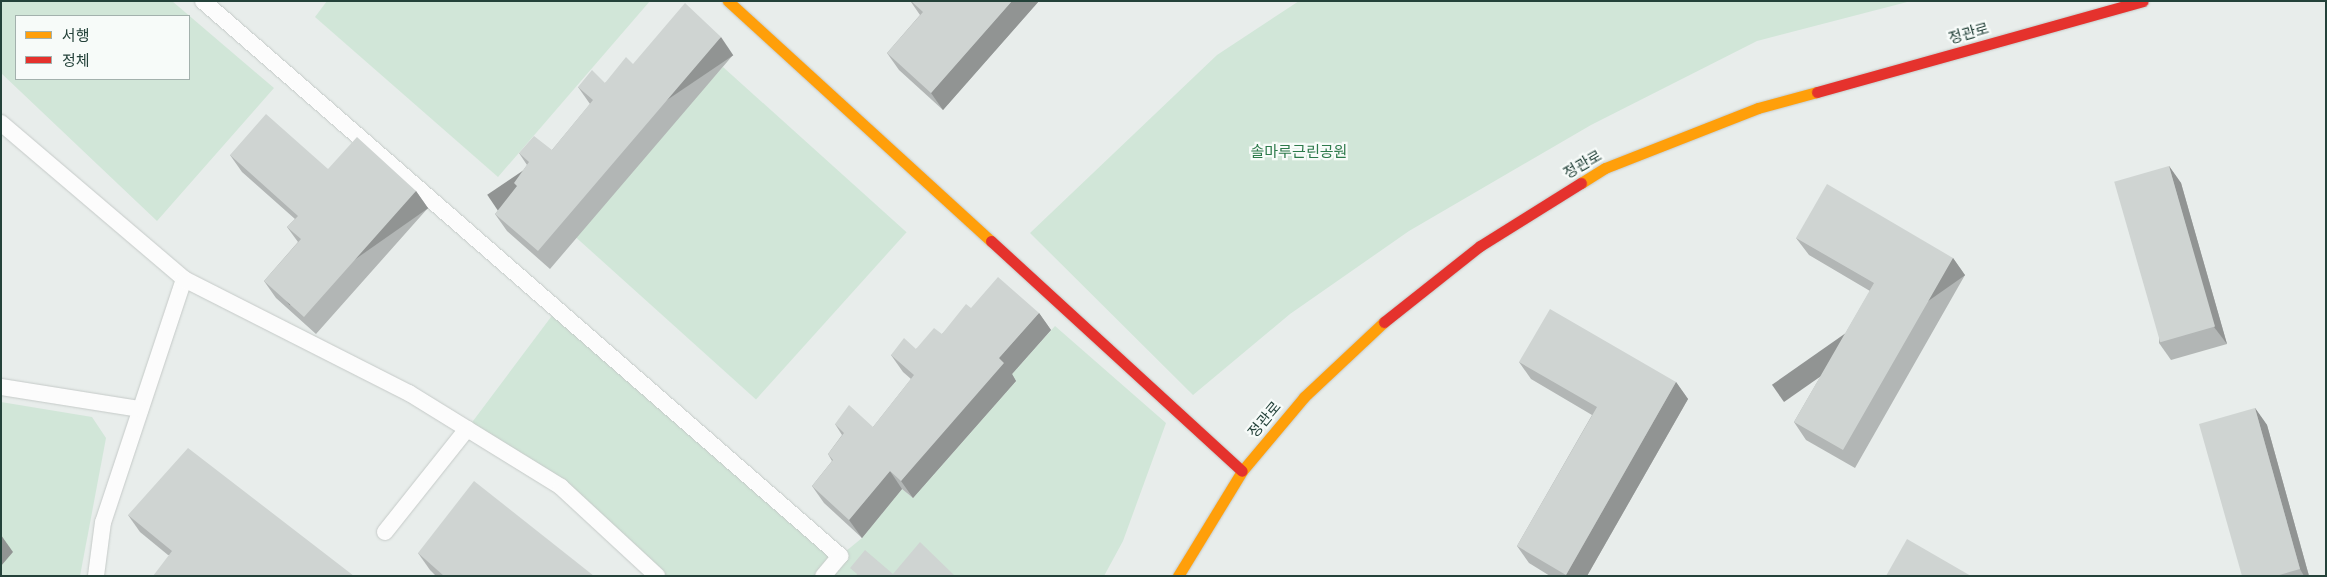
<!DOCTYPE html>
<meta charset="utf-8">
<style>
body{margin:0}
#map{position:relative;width:2327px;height:577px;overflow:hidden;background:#e8edeb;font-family:Raleway,"Noto Sans KR",sans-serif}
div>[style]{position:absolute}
.green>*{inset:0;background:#d1e6d8;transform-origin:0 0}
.roads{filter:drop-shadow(0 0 1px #c5cac8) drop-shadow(0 0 1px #c5cac8)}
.lane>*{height:16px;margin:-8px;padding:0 8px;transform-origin:8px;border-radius:8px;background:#fcfcfc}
.slow>*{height:11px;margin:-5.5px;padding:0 5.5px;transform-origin:5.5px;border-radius:5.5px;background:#ff9f0a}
.jam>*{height:11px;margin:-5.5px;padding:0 5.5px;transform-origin:5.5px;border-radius:5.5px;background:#e5322d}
.wall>*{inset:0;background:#b2b6b5}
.shaded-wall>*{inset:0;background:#919493;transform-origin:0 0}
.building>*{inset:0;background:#cfd4d2;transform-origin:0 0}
span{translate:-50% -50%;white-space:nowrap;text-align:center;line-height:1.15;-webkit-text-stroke:4.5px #f7fbf9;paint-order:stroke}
.street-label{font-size:15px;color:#24423a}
.park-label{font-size:15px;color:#2d7a4b}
.frame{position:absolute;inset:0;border:2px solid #24423a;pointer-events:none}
.legend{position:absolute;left:15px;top:15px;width:175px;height:65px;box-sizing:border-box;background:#f7fbf9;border:1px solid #a3b1ad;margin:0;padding:6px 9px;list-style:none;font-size:15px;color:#24423a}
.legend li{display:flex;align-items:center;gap:10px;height:25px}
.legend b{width:25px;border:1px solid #a3b1ad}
</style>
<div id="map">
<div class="green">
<i style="clip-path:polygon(evenodd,1px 1px,172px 1px,274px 88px,157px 221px,1px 73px,1px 1px,189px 16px,189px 79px,16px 79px,16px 16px,189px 16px)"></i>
<i style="clip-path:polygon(327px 1px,650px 1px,498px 177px,315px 17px)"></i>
<i style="clip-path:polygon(1299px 1px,1911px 1px,1757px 41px,1591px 125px,1409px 231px,1290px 314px,1193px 395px,1030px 233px,1217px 55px)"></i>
<i style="left:723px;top:67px;width:247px;height:225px;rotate:42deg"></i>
<i style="clip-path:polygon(557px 309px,840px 556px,862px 538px,902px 489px,913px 498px,1016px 381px,1011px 375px,1055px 326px,1166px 423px,1123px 541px,1104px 576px,657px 576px,561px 487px,467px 429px)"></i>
<i style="clip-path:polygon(1px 402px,92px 417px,106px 438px,80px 576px,1px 576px)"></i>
</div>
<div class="roads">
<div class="lane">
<i style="left:203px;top:1px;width:845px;rotate:41.06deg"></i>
<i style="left:840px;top:556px;width:26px;rotate:130deg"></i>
<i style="left:1px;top:123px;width:240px;rotate:40.4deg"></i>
<i style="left:184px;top:279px;width:256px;rotate:108.4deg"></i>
<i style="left:103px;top:522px;width:54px;rotate:97.4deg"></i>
<i style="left:184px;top:279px;width:252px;rotate:26.9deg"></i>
<i style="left:409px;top:393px;width:179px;rotate:31.7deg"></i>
<i style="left:561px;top:487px;width:131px;rotate:42.8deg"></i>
<i style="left:1px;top:387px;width:141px;rotate:9deg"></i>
<i style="left:385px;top:532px;width:132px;rotate:-51.5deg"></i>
</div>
<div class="slow">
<i style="left:728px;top:1px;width:356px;rotate:42.4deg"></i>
<i style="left:1581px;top:183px;width:28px;rotate:-32deg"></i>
<i style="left:1605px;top:168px;width:164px;rotate:-21.4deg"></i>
<i style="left:1758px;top:108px;width:61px;rotate:-15.2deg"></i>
<i style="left:1178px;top:576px;width:123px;rotate:-58.6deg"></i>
<i style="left:1242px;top:471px;width:97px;rotate:-50deg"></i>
<i style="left:1304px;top:397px;width:110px;rotate:-43.2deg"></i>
</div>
<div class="jam">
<i style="left:1817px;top:92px;width:338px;rotate:-15.6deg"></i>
<i style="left:991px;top:241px;width:340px;rotate:42.5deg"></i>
<i style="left:1384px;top:322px;width:122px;rotate:-38.4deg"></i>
<i style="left:1480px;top:246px;width:119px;rotate:-32deg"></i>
</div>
</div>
<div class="wall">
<i style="clip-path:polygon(1039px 1px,943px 110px,899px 70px,887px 53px,920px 15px,911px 2px)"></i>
<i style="clip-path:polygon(733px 55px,550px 269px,507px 231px,495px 214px,517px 187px,514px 183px,527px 165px,519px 153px,552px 150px,590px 104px,578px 87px,605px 83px,633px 64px)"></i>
<i style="clip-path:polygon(230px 155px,328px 169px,416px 191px,428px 208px,316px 334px,276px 298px,264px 281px,298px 242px,287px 227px,295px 219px,242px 172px)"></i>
<i style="clip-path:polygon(2169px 166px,2181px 183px,2227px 344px,2171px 360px,2159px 343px)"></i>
<i style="clip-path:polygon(1796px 238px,1953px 258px,1965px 275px,1855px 468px,1806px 440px,1794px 422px,1870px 291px,1809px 255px)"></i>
<i style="clip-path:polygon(971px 308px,1039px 313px,1051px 330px,1012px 374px,1016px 381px,913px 498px,902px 489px,862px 538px,824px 503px,812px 486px,832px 461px,828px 454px,842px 435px,835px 424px,873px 427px,911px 379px,903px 372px,891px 355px,916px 349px,942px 334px)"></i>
<i style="clip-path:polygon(1519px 362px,1676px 382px,1688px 399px,1587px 576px,1550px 576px,1529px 563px,1517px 546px,1592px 415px,1531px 379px)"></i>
<i style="clip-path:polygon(2255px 408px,2267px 425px,2309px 576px,2242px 576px)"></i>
<i style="clip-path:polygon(128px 515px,354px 576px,168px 555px,140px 532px)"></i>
<i style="clip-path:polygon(418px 553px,594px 576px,436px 576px,430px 570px)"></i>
</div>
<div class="shaded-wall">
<i style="clip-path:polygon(1012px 1px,1039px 1px,943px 110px,931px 93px)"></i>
<i style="left:721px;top:37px;width:22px;height:282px;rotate:56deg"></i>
<i style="clip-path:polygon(2169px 166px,2181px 183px,2227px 344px,2214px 327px)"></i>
<i style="left:416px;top:191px;width:21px;height:169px;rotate:55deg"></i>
<i style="left:1953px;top:258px;width:21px;height:221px;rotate:55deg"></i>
<i style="clip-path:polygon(1039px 313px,1051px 330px,1012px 374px,1016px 381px,913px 498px,901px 481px,999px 358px)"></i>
<i style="clip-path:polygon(1676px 382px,1688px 399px,1587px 576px,1567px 576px,1566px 575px)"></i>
<i style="clip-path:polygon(2255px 408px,2267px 425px,2309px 576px,2304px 576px,2300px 569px)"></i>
<i style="clip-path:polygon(890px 471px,902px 489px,862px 538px,849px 520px)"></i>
<i style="clip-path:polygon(1px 535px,13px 552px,1px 566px)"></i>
</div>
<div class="building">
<i style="clip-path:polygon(911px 1px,1012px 1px,931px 93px,887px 53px,923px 12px)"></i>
<i style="clip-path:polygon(685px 3px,721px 37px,538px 251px,495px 214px,517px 186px,514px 183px,529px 162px,519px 153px,534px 136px,552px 150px,593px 100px,578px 87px,592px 70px,605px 83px,626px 57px,633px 64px)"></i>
<i style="clip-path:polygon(266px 114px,328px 169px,357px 137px,416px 191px,304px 317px,264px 281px,301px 239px,287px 227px,298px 216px,230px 155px)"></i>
<i style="left:2169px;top:166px;width:167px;height:57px;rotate:74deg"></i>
<i style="clip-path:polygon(1827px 184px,1953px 258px,1843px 450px,1794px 422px,1874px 283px,1796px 238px)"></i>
<i style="clip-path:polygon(998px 277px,1039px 313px,999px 358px,1004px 363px,901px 481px,890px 471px,849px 520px,812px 486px,833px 460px,828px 454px,844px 433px,835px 424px,849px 405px,873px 427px,914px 375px,891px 355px,904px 338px,916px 349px,934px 328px,942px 334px,966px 304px,971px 308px)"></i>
<i style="clip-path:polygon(1550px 309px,1676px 382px,1566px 575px,1517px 546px,1597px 407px,1519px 362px)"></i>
<i style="clip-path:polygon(2255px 408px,2300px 569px,2276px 576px,2242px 576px,2199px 424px)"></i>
<i style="clip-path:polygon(188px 448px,354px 576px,153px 576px,172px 551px,128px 515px)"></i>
<i style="clip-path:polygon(474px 481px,594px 576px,444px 576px,418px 553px)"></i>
<i style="clip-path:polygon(1907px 539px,1971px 576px,1886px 576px)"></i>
<i style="clip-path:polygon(920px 542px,955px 576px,856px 576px,857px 574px,850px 568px,865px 550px,893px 574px)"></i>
</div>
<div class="street-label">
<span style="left:1969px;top:34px;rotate:-16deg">정관로</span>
<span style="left:1583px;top:165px;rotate:-30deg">정관로</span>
<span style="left:1265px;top:420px;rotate:-50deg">정관로</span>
</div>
<div class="park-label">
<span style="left:1299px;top:153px">솔마루근린공원</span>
</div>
<div class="frame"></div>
<ul class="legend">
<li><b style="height:6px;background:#ff9f0a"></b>서행</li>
<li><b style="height:6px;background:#e5322d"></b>정체</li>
</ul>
</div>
